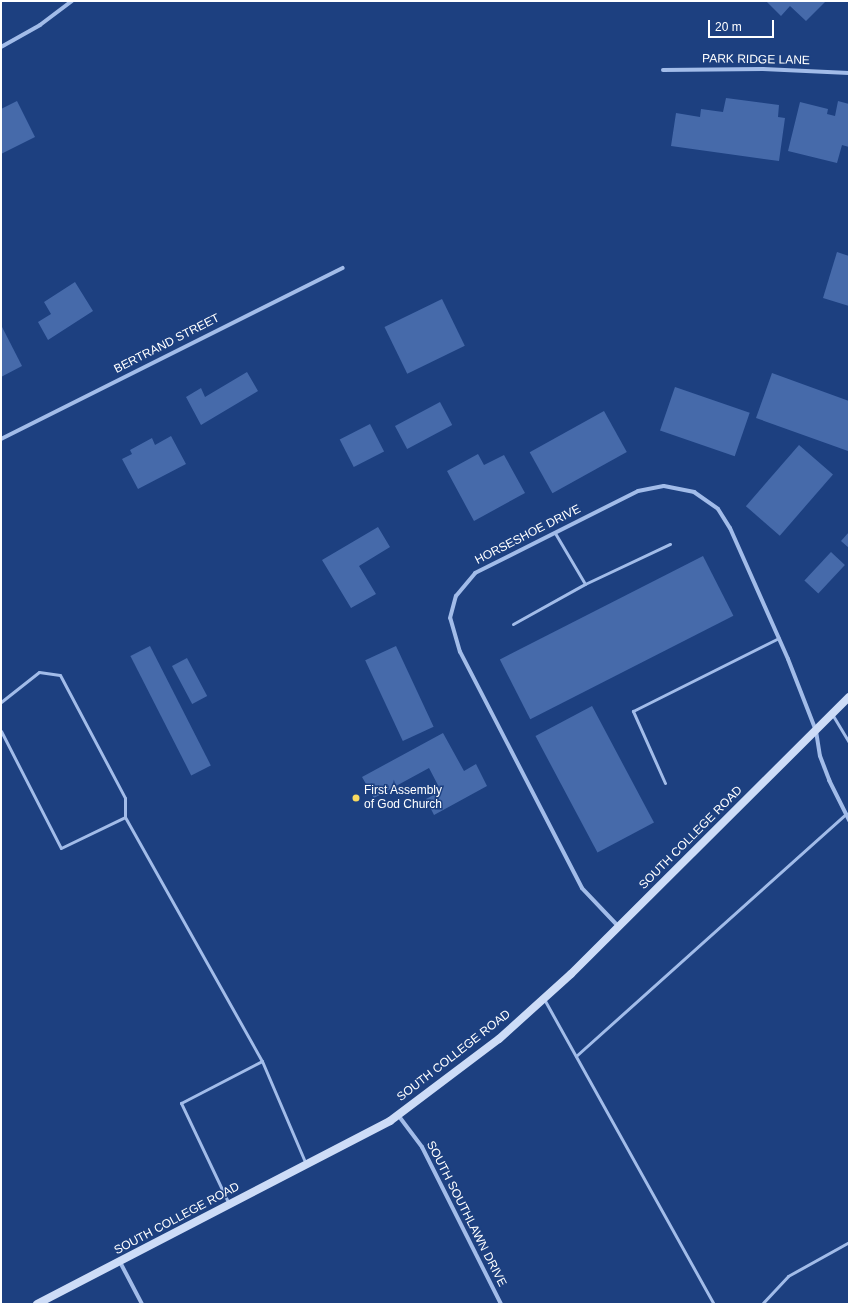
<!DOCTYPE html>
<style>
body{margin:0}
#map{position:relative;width:850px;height:1305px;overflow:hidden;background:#1d4080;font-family:Arial,sans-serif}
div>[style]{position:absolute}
.building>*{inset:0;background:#466aaa;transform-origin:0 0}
.lane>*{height:3px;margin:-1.5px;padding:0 1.5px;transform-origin:1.5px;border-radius:1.5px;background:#a2bce9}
.street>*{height:4px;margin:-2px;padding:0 2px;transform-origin:2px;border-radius:2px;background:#a2bce9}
.secondary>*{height:8px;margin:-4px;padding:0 4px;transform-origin:4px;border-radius:4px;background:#cddcf7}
.dots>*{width:11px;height:11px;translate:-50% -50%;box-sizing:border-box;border:2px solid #1d4080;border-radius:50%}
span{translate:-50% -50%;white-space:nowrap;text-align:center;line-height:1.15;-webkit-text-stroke:3px #1d4080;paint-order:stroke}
.street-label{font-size:12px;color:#fff}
.poi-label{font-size:12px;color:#fff}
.left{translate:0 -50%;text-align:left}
.frame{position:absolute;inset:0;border:2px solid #fff;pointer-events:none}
.scale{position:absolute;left:708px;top:20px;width:66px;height:18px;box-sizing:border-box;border:2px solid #fff;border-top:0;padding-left:5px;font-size:12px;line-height:14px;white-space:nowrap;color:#fff;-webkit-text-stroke:3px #1d4080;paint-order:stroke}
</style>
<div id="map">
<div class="building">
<i style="clip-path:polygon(766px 1px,826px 1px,806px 21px,790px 6px,781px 16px)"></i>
<i style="clip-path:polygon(726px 98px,779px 105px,778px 117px,785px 118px,779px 161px,671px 146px,676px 113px,700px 117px,701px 109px,723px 112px)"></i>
<i style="clip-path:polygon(17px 101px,35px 137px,1px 154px,1px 109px)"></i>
<i style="clip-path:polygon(838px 101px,849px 104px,849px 147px,842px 145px,837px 163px,788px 151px,800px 102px,828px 109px,827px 114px,835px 116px)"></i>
<i style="clip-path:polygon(837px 252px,849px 256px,849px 306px,823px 298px)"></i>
<i style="clip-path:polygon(75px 282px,93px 311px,48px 340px,38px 322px,51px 314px,44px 302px)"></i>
<i style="left:442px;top:299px;width:52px;height:64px;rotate:64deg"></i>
<i style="clip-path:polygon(1px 325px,22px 366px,1px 377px)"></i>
<i style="clip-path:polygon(247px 372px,258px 391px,201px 425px,186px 397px,201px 388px,205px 397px)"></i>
<i style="clip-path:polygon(772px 373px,849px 401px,848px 451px,756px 418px)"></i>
<i style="left:675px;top:387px;width:79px;height:46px;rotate:19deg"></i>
<i style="left:440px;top:402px;width:26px;height:51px;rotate:62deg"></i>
<i style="left:604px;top:411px;width:47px;height:85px;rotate:61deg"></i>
<i style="left:370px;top:424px;width:31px;height:34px;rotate:63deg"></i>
<i style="clip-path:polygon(171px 436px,186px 464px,138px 489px,122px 459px,132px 454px,130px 450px,152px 438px,155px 445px)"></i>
<i style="left:799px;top:445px;width:45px;height:81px;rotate:41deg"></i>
<i style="clip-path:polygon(478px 454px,484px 465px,504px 455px,525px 493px,474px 521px,447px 471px)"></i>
<i style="clip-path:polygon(378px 527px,390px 547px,359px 566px,376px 594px,351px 608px,322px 560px)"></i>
<i style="clip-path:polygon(849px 532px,849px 548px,841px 541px)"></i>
<i style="left:831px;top:552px;width:19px;height:39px;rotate:43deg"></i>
<i style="left:703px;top:556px;width:67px;height:228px;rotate:63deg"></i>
<i style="left:150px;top:646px;width:134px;height:22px;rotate:63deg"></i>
<i style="left:396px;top:646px;width:89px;height:34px;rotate:65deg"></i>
<i style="left:187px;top:658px;width:43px;height:17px;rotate:62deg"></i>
<i style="left:592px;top:706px;width:132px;height:64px;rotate:62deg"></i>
<i style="clip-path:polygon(443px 733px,464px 771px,476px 764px,487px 786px,434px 815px,426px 799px,441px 791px,429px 768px,374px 798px,362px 777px)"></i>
</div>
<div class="lane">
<i style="left:555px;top:533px;width:59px;rotate:59.5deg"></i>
<i style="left:585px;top:584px;width:94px;rotate:-25.2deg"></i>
<i style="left:513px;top:624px;width:82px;rotate:-29.1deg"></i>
<i style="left:1px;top:702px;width:48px;rotate:-38.3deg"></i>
<i style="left:39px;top:672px;width:21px;rotate:8deg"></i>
<i style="left:60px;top:675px;width:139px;rotate:62.1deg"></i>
<i style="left:125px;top:798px;width:19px;rotate:90deg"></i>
<i style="left:125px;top:817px;width:280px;rotate:60.7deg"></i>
<i style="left:262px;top:1061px;width:112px;rotate:66.9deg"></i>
<i style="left:832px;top:714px;width:33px;rotate:59deg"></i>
<i style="left:1px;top:731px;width:131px;rotate:62.9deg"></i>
<i style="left:61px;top:848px;width:71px;rotate:-25.8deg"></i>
<i style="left:665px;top:783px;width:79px;rotate:-114deg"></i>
<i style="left:633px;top:711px;width:163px;rotate:-26.6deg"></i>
<i style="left:544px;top:999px;width:349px;rotate:60.9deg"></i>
<i style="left:576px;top:1056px;width:363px;rotate:-41.9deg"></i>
<i style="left:229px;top:1204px;width:112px;rotate:-115.4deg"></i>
<i style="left:181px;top:1103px;width:91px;rotate:-27.4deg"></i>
<i style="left:762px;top:1304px;width:38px;rotate:-47deg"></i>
<i style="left:788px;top:1276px;width:70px;rotate:-29.1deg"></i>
</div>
<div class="street">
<i style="left:1px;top:47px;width:45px;rotate:-29.4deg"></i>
<i style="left:40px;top:25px;width:40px;rotate:-37deg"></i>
<i style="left:663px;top:70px;width:100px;rotate:-0.6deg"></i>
<i style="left:763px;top:69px;width:86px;rotate:2.7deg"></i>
<i style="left:1px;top:439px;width:382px;rotate:-26.6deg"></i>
<i style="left:618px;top:926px;width:52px;rotate:-133.5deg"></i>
<i style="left:582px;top:888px;width:266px;rotate:-117.3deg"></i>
<i style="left:460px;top:652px;width:35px;rotate:-106deg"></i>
<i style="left:450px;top:618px;width:23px;rotate:-75deg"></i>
<i style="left:456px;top:596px;width:30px;rotate:-50deg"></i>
<i style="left:475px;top:573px;width:182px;rotate:-26.7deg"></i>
<i style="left:638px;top:491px;width:26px;rotate:-11deg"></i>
<i style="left:664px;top:486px;width:31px;rotate:11deg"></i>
<i style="left:694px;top:492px;width:29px;rotate:35deg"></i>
<i style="left:718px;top:509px;width:22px;rotate:58deg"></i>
<i style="left:730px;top:528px;width:143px;rotate:66.1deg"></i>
<i style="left:788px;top:659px;width:77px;rotate:68.7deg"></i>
<i style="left:816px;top:731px;width:25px;rotate:81deg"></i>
<i style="left:820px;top:756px;width:26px;rotate:69deg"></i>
<i style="left:829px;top:780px;width:45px;rotate:63.4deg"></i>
<i style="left:398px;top:1115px;width:40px;rotate:53deg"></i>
<i style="left:422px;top:1147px;width:176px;rotate:63.3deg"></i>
<i style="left:120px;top:1262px;width:47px;rotate:62.4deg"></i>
</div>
<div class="secondary">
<i style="left:37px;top:1304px;width:398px;rotate:-27.4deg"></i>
<i style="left:390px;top:1121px;width:136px;rotate:-37deg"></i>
<i style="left:499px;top:1039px;width:97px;rotate:-42.1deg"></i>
<i style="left:571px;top:974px;width:392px;rotate:-44.9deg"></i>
</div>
<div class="dots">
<i style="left:356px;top:798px;background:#f8d960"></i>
</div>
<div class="street-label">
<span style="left:756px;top:60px;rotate:1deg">PARK RIDGE LANE</span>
<span style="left:167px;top:344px;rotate:-27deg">BERTRAND STREET</span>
<span style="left:528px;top:535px;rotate:-27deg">HORSESHOE DRIVE</span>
<span style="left:691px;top:838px;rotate:-45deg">SOUTH COLLEGE ROAD</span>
<span style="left:454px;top:1056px;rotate:-38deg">SOUTH COLLEGE ROAD</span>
<span style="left:466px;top:1214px;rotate:63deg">SOUTH SOUTHLAWN DRIVE</span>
<span style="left:177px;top:1219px;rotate:-28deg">SOUTH COLLEGE ROAD</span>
</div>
<div class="poi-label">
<span class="left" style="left:364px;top:798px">First Assembly<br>of God Church</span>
</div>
<div class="frame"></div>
<div class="scale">20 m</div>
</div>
